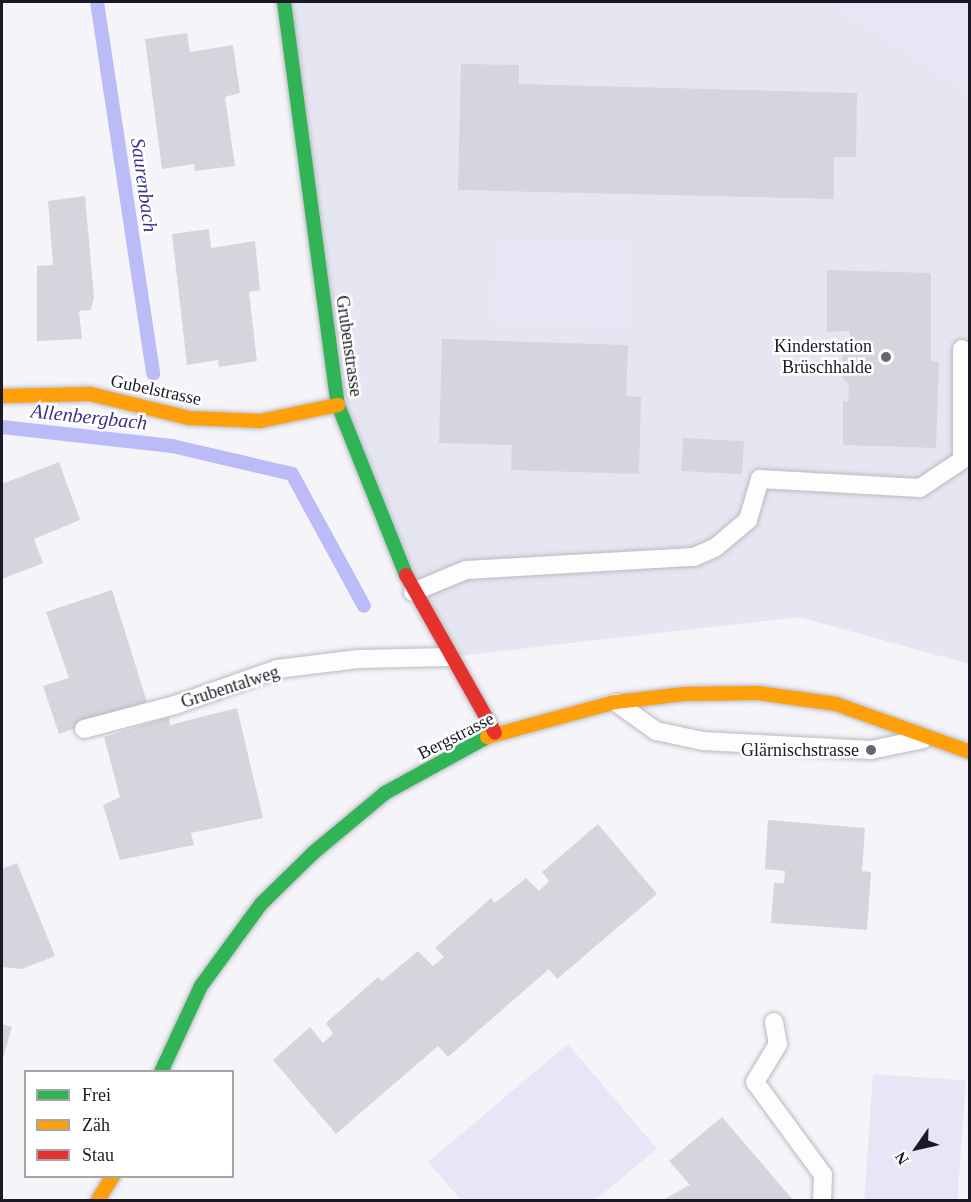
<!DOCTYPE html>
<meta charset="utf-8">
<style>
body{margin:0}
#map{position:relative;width:971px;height:1202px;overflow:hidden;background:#f4f4f9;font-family:"Times New Roman",serif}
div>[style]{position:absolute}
.built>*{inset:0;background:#e6e6f2}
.green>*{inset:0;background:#e6e6f7;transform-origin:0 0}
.stream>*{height:14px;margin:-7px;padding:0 7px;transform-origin:7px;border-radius:7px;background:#bbbcf7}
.building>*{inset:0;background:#d5d5de;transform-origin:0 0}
.roads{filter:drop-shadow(0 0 2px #b9b9c0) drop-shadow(0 0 2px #b9b9c0)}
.lane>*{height:18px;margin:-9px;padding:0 9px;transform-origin:9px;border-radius:9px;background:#fdfdfe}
.fast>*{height:14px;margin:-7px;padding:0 7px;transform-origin:7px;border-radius:7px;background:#30b455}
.slow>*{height:14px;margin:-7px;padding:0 7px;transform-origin:7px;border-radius:7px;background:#ff9f0a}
.jam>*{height:14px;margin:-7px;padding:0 7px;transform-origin:7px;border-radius:7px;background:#e5322d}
.dots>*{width:16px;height:16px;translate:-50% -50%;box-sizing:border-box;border:3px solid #fff;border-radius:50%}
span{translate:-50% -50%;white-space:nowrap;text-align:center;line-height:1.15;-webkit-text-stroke:5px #fff;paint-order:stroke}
.street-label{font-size:18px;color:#1a1a26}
.poi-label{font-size:18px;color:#1a1a26}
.right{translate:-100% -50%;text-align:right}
.water-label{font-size:20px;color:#3c308d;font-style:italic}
.frame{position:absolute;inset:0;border:3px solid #1a1a26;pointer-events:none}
.legend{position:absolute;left:24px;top:1070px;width:210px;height:108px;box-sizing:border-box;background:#fff;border:2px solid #a3a3a8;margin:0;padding:8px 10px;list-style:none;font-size:18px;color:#1a1a26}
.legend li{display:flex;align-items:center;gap:12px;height:30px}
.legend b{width:30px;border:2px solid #a3a3a8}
.north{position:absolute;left:887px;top:1118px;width:60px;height:60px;-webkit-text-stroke:4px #fff;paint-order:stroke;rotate:236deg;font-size:16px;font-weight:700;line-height:24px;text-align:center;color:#1a1a26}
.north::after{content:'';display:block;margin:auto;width:21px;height:27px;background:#1a1a26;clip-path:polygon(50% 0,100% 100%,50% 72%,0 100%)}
</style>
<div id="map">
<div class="built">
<i style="clip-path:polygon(284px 2px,831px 2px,969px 91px,969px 664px,799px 617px,450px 657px,338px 405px)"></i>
</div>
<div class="green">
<i style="clip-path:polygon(831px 2px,969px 2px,969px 91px,853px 17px)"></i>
<i style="left:497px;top:240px;width:132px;height:81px;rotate:2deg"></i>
<i style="clip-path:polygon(568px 1044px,657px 1149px,595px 1200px,461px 1200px,428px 1162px)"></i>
<i style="left:873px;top:1074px;width:93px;height:126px;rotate:4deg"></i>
</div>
<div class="stream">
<i style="left:97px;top:2px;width:376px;rotate:81.4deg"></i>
<i style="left:2px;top:427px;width:171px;rotate:6.4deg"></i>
<i style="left:172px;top:446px;width:123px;rotate:13.1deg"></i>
<i style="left:292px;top:474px;width:150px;rotate:61.4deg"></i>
</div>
<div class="building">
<i style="clip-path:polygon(187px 33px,190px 52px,233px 45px,240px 93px,225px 97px,235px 166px,195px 171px,194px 164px,162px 169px,145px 39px)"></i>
<i style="clip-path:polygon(461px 64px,519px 65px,519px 84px,857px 93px,856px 157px,834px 157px,834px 199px,458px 190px)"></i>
<i style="clip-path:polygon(85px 196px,94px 297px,91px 310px,79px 311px,82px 339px,37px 341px,37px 266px,53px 265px,48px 201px)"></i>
<i style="clip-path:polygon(209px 229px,211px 248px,255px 241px,260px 290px,249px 292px,257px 361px,219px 367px,218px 360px,187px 365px,172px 234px)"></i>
<i style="clip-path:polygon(827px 270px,931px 273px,931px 361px,939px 362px,936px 448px,843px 445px,843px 401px,848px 401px,849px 384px,842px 378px,842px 354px,849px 348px,850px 331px,827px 332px)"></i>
<i style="clip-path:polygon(442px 339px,628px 345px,626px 396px,641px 397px,639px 474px,511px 470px,512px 445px,439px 443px)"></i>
<i style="left:683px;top:438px;width:61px;height:33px;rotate:3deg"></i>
<i style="clip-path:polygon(59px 462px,80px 520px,34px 539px,43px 563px,2px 579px,2px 484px)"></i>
<i style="clip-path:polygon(112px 590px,147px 702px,59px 734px,43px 686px,69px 678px,46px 612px)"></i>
<i style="clip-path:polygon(237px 708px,263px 818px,191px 833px,194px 845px,120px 860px,103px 805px,120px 797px,104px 737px,169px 717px,170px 725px)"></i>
<i style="clip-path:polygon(768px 820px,865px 828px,862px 871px,871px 872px,867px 930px,771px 923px,774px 883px,784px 883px,785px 871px,765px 869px)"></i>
<i style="clip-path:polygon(598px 824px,657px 894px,557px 979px,549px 969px,448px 1057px,438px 1046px,336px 1134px,273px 1060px,310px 1027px,323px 1043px,333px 1034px,326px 1023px,378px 977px,382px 981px,418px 951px,433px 966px,444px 957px,435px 948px,491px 898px,495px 903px,526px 878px,539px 891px,549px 881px,542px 872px)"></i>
<i style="clip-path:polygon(17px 863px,55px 956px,22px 969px,2px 967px,2px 869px)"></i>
<i style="clip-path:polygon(2px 1024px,12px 1027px,2px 1061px)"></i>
<i style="clip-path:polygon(722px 1117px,793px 1200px,663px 1200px,690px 1185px,669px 1161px)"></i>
</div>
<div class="roads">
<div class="lane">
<i style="left:413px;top:592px;width:57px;rotate:-22.5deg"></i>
<i style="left:466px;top:570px;width:228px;rotate:-3.3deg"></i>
<i style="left:694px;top:557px;width:24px;rotate:-24deg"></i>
<i style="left:716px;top:547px;width:42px;rotate:-40.2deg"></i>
<i style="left:748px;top:520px;width:43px;rotate:-73.7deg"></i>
<i style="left:760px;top:479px;width:160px;rotate:3.2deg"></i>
<i style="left:920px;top:488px;width:50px;rotate:-33.7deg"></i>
<i style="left:962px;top:460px;width:111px;rotate:-90deg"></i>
<i style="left:617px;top:703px;width:48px;rotate:35.7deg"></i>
<i style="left:656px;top:731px;width:48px;rotate:12deg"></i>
<i style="left:703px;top:741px;width:168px;rotate:3.1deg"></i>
<i style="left:871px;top:750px;width:53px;rotate:-11.9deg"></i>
<i style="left:84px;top:729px;width:94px;rotate:-14.8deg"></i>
<i style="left:175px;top:705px;width:108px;rotate:-19.4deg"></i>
<i style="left:277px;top:669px;width:82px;rotate:-7deg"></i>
<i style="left:358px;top:659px;width:92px;rotate:-1.2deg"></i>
<i style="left:774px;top:1022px;width:22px;rotate:80deg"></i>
<i style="left:778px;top:1044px;width:44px;rotate:121.2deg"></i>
<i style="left:755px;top:1082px;width:115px;rotate:53.8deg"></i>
<i style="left:823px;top:1175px;width:25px;rotate:92deg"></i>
</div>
<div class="fast">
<i style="left:284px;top:2px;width:407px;rotate:82.4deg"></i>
<i style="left:338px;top:405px;width:183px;rotate:68.2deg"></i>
<i style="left:161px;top:1072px;width:95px;rotate:-65.1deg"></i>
<i style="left:201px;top:986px;width:102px;rotate:-53.8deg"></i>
<i style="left:261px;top:904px;width:73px;rotate:-44.4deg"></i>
<i style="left:313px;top:853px;width:94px;rotate:-39.8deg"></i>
<i style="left:385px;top:793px;width:116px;rotate:-28.8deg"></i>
</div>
<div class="slow">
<i style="left:2px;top:396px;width:88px;rotate:-1.3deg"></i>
<i style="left:90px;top:394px;width:102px;rotate:13.6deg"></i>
<i style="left:189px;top:418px;width:71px;rotate:2.4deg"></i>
<i style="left:260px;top:421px;width:80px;rotate:-11.6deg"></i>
<i style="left:487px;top:737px;width:134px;rotate:-15.2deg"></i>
<i style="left:616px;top:702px;width:69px;rotate:-6.6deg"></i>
<i style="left:685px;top:694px;width:73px;rotate:-0.8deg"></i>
<i style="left:758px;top:693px;width:79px;rotate:8deg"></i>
<i style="left:836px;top:704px;width:142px;rotate:19.7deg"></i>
<i style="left:98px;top:1200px;width:28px;rotate:-58deg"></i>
</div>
<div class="jam">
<i style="left:406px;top:575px;width:181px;rotate:60.6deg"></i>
</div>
</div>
<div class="dots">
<i style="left:886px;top:357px;background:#666670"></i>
<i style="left:871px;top:750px;background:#666670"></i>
</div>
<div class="street-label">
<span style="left:349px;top:346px;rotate:82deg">Grubenstrasse</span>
<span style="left:156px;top:390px;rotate:12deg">Gubelstrasse</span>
<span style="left:230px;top:687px;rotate:-18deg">Grubentalweg</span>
<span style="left:456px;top:736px;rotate:-27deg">Bergstrasse</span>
</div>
<div class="poi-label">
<span class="right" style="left:872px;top:357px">Kinderstation<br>Brüschhalde</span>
<span class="right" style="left:859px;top:750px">Glärnischstrasse</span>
</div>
<div class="water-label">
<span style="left:144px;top:185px;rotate:82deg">Saurenbach</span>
<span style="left:89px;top:417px;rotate:6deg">Allenbergbach</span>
</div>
<div class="frame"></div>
<ul class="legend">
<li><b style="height:8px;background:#30b455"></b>Frei</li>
<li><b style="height:8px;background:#ff9f0a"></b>Zäh</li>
<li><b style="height:8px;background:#e5322d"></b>Stau</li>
</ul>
<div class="north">N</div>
</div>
